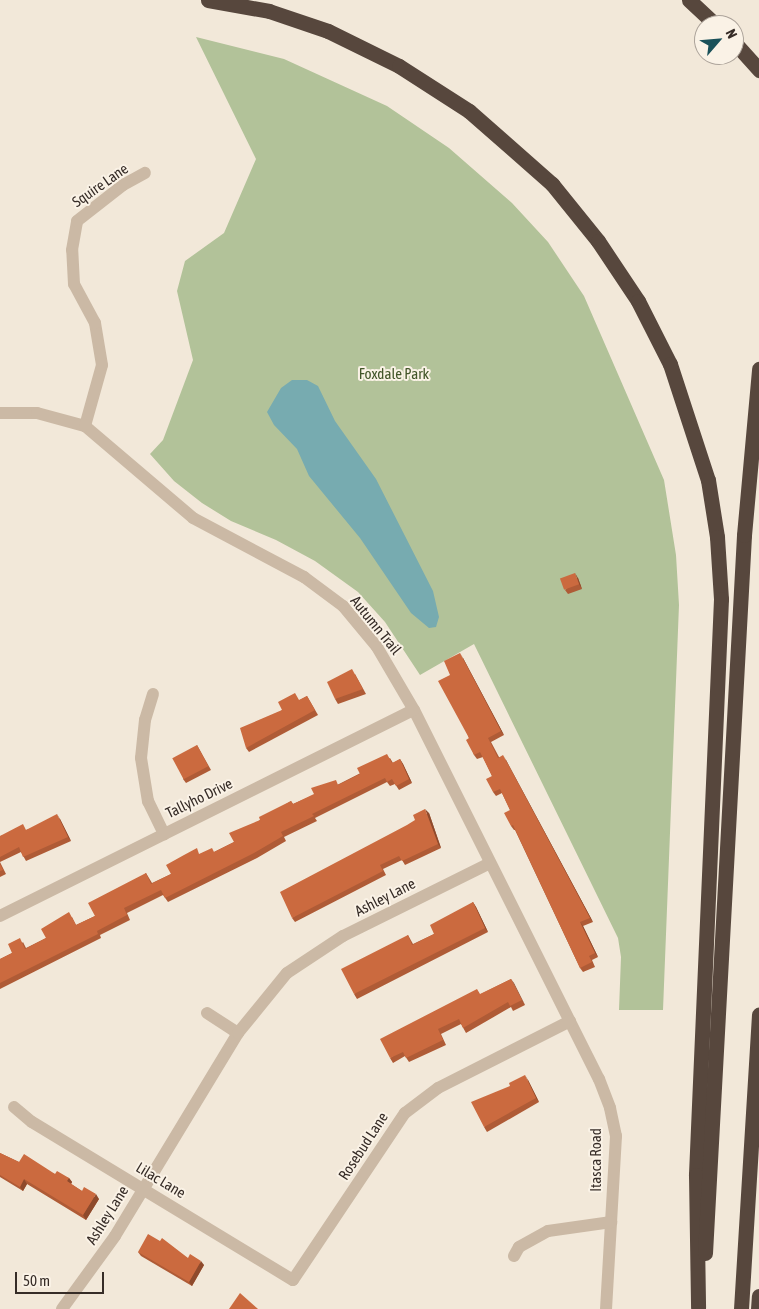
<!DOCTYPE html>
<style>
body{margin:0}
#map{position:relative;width:759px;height:1309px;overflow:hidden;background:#f2e8d9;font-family:"Asap Condensed",sans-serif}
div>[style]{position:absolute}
.green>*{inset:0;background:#b2c299}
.water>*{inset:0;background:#77abb0}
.minor>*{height:12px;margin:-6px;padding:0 6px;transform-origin:6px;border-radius:6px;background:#cbb9a5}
.highway>*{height:15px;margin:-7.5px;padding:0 7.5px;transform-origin:7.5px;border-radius:7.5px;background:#57473d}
.wall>*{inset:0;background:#af5b36}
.shaded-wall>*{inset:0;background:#8e4a2c}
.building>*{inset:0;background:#cb6a3f;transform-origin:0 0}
span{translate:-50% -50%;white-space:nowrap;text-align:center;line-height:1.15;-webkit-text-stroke:4px #faf2e6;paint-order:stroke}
.street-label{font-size:15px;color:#362c27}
.park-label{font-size:15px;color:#425529}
.north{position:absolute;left:694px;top:15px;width:50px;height:50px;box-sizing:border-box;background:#faf2e6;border:1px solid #aca39a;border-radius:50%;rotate:63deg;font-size:14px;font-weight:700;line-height:20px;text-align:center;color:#362c27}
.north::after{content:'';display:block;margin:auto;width:18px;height:22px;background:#1a5159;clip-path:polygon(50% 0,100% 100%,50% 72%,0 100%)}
.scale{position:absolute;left:15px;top:1272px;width:89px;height:22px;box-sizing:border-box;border:2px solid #362c27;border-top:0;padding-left:6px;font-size:15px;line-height:18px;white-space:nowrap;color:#362c27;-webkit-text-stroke:4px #faf2e6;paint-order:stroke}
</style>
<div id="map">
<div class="green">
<i style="clip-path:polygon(196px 37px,284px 59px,387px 106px,449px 148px,512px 203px,548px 242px,584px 296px,664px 480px,676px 555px,679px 605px,663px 1010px,619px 1010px,621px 957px,618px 938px,474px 644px,420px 675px,385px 622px,358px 592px,315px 561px,276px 540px,231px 521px,202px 503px,174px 481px,150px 454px,163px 440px,193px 360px,177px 291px,185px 261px,224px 233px,256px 159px)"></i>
</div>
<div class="water">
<i style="clip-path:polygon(292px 380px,307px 380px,318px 386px,335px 421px,376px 479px,433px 591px,439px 617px,436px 627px,429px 628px,411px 613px,360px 538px,309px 476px,297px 449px,274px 425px,267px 412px,281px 388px)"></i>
</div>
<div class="minor">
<i style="left:0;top:413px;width:37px"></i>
<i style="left:37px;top:413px;width:50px;rotate:15.2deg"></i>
<i style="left:85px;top:426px;width:142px;rotate:40.4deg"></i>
<i style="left:193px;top:518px;width:126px;rotate:28deg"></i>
<i style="left:304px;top:577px;width:49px;rotate:36.6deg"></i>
<i style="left:343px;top:606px;width:53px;rotate:50.3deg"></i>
<i style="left:377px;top:647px;width:73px;rotate:59.6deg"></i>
<i style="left:414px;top:710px;width:413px;rotate:63.4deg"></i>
<i style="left:599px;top:1079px;width:31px;rotate:69deg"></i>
<i style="left:610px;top:1108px;width:29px;rotate:78deg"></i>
<i style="left:616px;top:1136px;width:173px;rotate:93.3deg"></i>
<i style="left:85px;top:426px;width:63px;rotate:-74.4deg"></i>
<i style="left:102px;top:365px;width:43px;rotate:-99.5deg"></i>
<i style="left:95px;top:323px;width:44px;rotate:-118.3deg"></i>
<i style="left:74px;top:284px;width:34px;rotate:-93deg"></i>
<i style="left:72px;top:250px;width:29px;rotate:-80deg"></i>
<i style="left:77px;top:221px;width:58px;rotate:-38deg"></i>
<i style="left:123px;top:185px;width:25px;rotate:-29deg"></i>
<i style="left:153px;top:694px;width:27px;rotate:107deg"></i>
<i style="left:145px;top:720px;width:38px;rotate:96deg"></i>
<i style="left:141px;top:758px;width:44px;rotate:80.8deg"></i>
<i style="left:148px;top:801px;width:37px;rotate:64deg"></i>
<i style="left:0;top:916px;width:462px;rotate:-26.5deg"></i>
<i style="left:207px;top:1013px;width:37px;rotate:33deg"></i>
<i style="left:14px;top:1107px;width:23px;rotate:40deg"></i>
<i style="left:32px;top:1122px;width:305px;rotate:31.2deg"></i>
<i style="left:293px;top:1280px;width:201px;rotate:-56.2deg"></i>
<i style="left:405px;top:1113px;width:41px;rotate:-37.1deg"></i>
<i style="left:438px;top:1088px;width:148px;rotate:-26.9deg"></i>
<i style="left:514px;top:1256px;width:10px;rotate:-61deg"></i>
<i style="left:519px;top:1247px;width:33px;rotate:-29deg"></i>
<i style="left:548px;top:1231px;width:64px;rotate:-8.1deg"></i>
<i style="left:62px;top:1309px;width:90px;rotate:-54deg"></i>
<i style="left:115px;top:1236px;width:237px;rotate:-58.8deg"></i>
<i style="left:238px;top:1033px;width:77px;rotate:-50.8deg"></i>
<i style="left:287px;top:973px;width:67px;rotate:-33.5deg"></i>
<i style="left:343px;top:936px;width:164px;rotate:-26.4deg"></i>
</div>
<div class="highway">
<i style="left:208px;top:0;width:62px;rotate:10.2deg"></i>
<i style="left:269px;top:11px;width:62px;rotate:18.7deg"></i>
<i style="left:328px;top:31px;width:79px;rotate:26.2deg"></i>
<i style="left:399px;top:66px;width:83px;rotate:32.7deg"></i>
<i style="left:469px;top:111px;width:111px;rotate:41.3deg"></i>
<i style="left:552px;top:184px;width:73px;rotate:51.1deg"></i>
<i style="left:598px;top:241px;width:72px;rotate:56.3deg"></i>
<i style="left:638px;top:301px;width:71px;rotate:63.1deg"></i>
<i style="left:670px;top:364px;width:122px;rotate:71.9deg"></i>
<i style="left:708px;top:480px;width:58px;rotate:81deg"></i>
<i style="left:717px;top:537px;width:62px;rotate:86.3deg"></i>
<i style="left:721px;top:599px;width:577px;rotate:92.49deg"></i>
<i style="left:696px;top:1175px;width:132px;rotate:89.1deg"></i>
<i style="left:689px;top:0;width:37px;rotate:43deg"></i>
<i style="left:734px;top:42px;width:38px;rotate:48deg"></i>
<i style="left:705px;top:1253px;width:719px;rotate:-86.89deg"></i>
<i style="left:744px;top:535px;width:167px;rotate:-84.8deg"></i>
<i style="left:741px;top:1309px;width:295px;rotate:-86.5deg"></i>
<i style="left:758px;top:1309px;width:13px;rotate:-86deg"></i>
</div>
<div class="wall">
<i style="clip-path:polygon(578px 578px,582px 589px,568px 594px,565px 590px)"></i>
<i style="clip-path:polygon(463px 658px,504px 735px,491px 742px,499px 757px,506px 760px,593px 922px,583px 926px,598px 957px,592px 960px,595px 967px,583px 972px,580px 968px,515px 830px,514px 830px,511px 826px,510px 810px,502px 793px,496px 796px,493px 792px,492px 776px,483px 757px,477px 759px,474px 755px,450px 675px)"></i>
<i style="clip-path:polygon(355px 674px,366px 694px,338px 704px,335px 699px)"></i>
<i style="clip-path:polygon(307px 696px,318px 715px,249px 752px,246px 748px,282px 710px)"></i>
<i style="clip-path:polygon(197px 745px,211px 770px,186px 783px,183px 779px)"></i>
<i style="clip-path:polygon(390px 758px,393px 763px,400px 759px,403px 764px,412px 783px,399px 790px,395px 784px,390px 786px,387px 782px,315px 818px,317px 821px,284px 837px,286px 841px,257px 858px,168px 902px,163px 895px,127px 913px,130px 920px,100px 935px,101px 938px,0 989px,0 959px,12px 953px,23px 942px,26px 948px,46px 938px,72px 917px,76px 925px,95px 916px,146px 873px,152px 883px,171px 874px,200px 854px,214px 852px,234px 842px,260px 820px,291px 801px,293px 804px,339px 784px)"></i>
<i style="clip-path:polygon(429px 813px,441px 848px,405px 865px,402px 860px,383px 869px,386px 875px,295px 922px,292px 918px)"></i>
<i style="clip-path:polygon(60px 819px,71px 841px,26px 861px,21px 852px,0 862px,6px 874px,0 877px,0 836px,26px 830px)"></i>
<i style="clip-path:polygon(473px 902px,476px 907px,488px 932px,357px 999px,354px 994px,408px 935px,413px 944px,434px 934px)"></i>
<i style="clip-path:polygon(511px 979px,525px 1005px,513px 1011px,511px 1007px,466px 1033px,461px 1024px,441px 1034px,446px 1045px,409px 1062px,405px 1056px,393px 1063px,390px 1058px,481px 994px)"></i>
<i style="clip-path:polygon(528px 1080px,539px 1102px,487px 1132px,484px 1127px)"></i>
<i style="clip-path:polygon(0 1153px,19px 1162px,55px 1174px,69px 1178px,72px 1182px,71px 1184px,82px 1191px,99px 1199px,86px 1220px,27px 1184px,23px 1191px,0 1177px)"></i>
<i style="clip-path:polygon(138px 1252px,188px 1258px,204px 1265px,192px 1286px,141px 1256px)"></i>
</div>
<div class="shaded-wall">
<i style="clip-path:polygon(575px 573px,578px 578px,582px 589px,579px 584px)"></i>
<i style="clip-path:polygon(460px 653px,463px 658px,504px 735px,501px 731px)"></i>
<i style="clip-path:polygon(503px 755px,506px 760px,593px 922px,590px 918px)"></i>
<i style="clip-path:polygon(400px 759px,403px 764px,412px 783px,409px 779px)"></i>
<i style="clip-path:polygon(425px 809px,429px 813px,441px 848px,438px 844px)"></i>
<i style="clip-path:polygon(57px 814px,60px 819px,71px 841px,68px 837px)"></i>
<i style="clip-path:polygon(473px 902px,476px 907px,488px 932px,485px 928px)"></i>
<i style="clip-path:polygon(580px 922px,583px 926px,598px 957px,595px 953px)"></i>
<i style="clip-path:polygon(511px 979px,514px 983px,525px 1005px,522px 1000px)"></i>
<i style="clip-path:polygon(525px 1075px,528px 1080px,539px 1102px,536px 1098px)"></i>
<i style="clip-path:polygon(69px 1178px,72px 1182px,70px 1186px,67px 1181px)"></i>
<i style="clip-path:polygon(24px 1179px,27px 1184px,23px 1191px,20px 1187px)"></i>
<i style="clip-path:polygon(96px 1194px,99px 1199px,86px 1220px,83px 1215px)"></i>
<i style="clip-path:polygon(201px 1261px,204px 1265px,192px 1286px,189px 1282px)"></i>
</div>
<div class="building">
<i style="left:575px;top:573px;width:12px;height:16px;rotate:70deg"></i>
<i style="clip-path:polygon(460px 653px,501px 731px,488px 738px,498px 758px,503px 755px,590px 918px,580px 922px,595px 953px,589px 956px,592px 962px,580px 968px,513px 825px,511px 826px,504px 813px,510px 810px,500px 789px,493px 792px,486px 779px,492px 776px,480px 752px,474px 755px,466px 740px,469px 738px,438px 681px,450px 675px,444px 661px)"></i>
<i style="clip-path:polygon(352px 669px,363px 689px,335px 699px,327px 682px)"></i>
<i style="clip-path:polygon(295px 693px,299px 700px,307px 696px,315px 710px,246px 748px,240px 728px,282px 710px,278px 702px)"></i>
<i style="left:197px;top:745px;width:24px;height:28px;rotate:62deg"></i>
<i style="clip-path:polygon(387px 754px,392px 763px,400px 759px,409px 779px,396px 786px,392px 779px,387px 782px,385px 778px,312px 814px,314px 816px,281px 832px,283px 836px,254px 853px,165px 898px,161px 890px,124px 908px,127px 915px,97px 931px,98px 934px,0 983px,0 959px,12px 953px,8px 944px,20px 938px,25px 949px,46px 938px,41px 929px,69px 912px,76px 925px,95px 916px,88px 903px,146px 873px,151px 884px,171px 874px,166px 865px,184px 855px,197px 848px,199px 854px,212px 848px,214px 852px,234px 842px,229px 833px,260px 820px,259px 817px,291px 801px,293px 804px,314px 794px,311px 788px,336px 780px,338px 785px,360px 774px,357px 768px)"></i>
<i style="clip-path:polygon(425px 809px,438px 844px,402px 861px,399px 856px,380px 865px,383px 871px,292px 918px,280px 892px,407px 825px,415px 820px,413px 815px)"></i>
<i style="clip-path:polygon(57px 814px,68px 837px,23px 857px,19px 847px,0 857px,0 836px,23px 824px,26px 830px)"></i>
<i style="clip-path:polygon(0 864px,3px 870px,0 871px)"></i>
<i style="clip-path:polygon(473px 902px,485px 928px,354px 994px,341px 969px,408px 935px,412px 945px,434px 934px,430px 925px)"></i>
<i style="clip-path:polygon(511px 979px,522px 1000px,510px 1006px,508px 1002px,463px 1028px,459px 1019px,438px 1029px,443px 1040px,406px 1058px,403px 1052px,390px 1058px,380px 1039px,477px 989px,480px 994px)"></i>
<i style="clip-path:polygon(525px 1075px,536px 1098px,484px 1127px,471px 1102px,510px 1086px,509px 1083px)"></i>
<i style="clip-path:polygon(0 1153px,19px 1162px,24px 1154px,55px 1174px,57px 1171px,69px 1178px,67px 1181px,82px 1191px,84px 1187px,96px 1194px,83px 1215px,24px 1179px,20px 1187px,0 1175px)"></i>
<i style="clip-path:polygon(148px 1234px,160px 1241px,162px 1238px,188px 1258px,190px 1254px,201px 1261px,189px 1282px,138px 1252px)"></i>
<i style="clip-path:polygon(240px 1293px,258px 1309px,229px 1309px)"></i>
</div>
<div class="street-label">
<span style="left:100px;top:185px;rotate:-35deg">Squire Lane</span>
<span style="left:376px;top:625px;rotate:51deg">Autumn Trail</span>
<span style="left:199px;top:798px;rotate:-26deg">Tallyho Drive</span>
<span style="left:385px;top:897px;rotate:-27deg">Ashley Lane</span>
<span style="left:363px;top:1146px;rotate:-57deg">Rosebud Lane</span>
<span style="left:596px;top:1160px;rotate:-90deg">Itasca Road</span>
<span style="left:161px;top:1180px;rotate:31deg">Lilac Lane</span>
<span style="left:107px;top:1215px;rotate:-58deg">Ashley Lane</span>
</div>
<div class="park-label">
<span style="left:394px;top:374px">Foxdale Park</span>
</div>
<div class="north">N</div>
<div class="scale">50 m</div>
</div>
